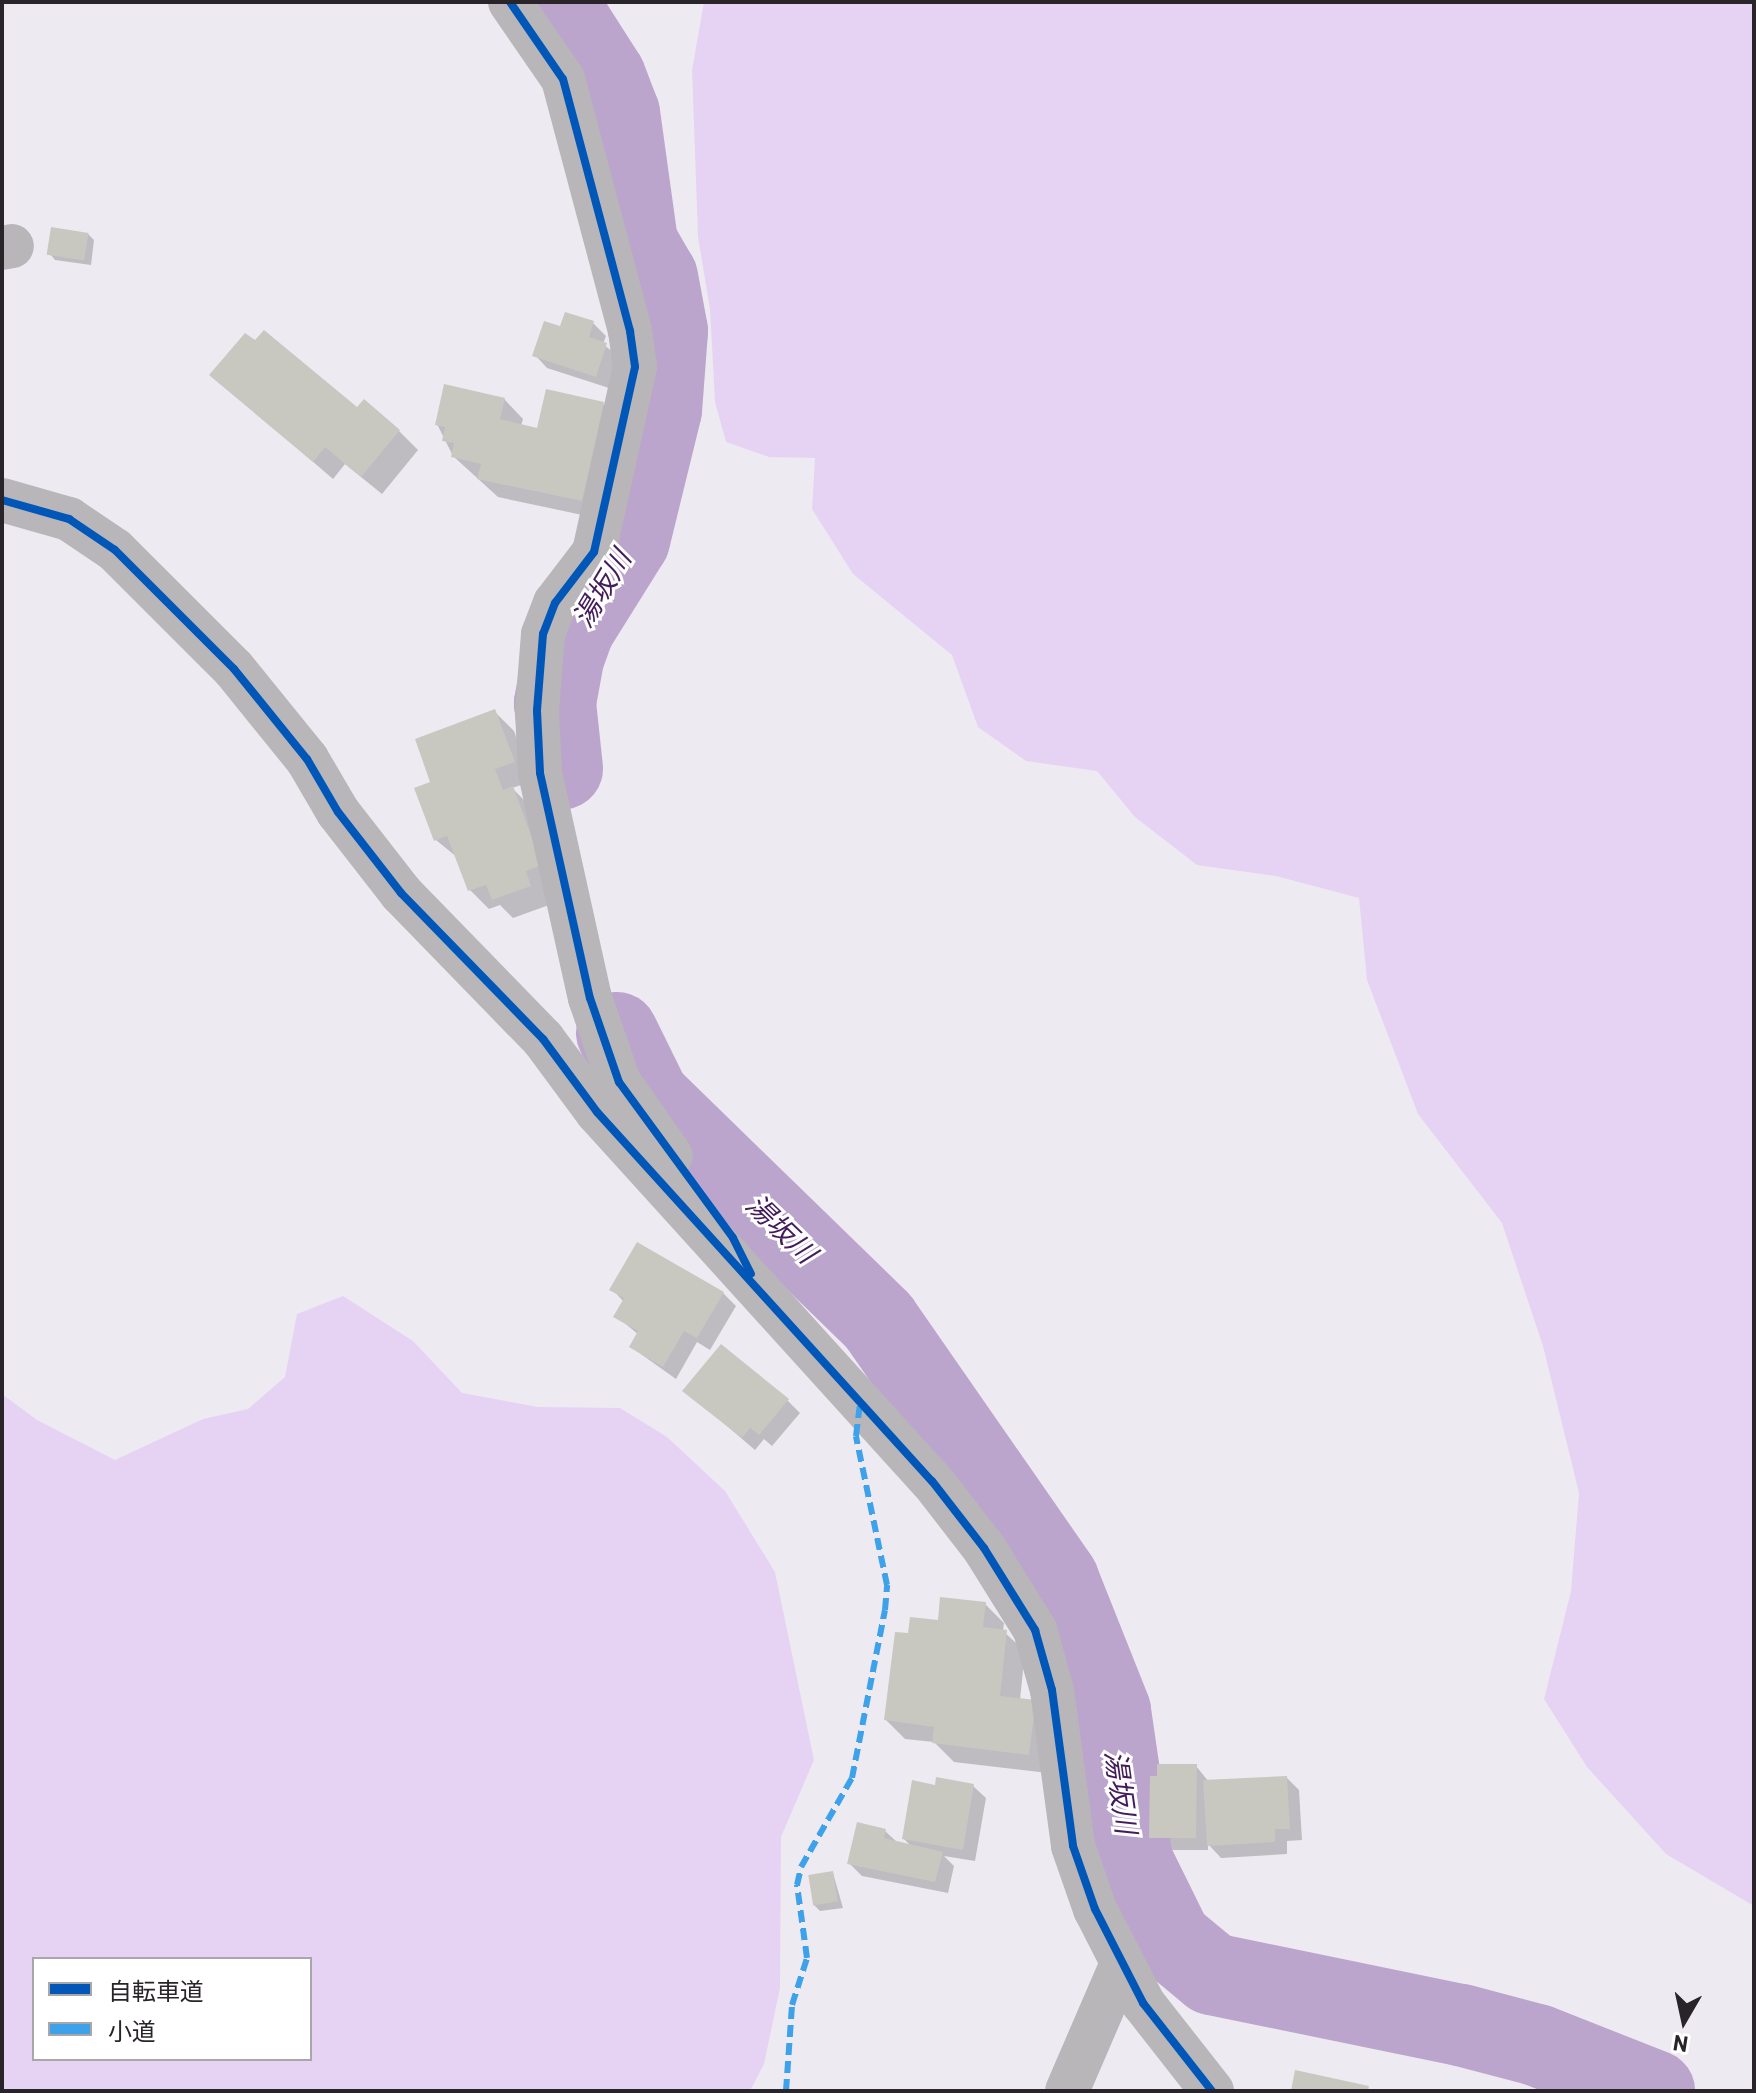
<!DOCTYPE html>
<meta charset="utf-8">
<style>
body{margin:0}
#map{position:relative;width:1756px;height:2093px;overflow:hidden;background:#eeeaf2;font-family:Barlow,"Noto Sans JP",sans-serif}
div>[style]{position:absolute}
.green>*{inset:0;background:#e6d3f4}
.shadow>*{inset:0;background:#0003}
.river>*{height:82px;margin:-41px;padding:0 41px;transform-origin:41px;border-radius:41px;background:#bca5cc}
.building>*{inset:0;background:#c8c8c0;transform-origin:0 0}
.minor>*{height:44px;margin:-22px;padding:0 22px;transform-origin:22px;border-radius:22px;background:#b8b6b9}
.quiet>*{height:6px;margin-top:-3px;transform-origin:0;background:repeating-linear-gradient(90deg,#3ea2eb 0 12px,transparent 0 18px)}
.cycleway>*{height:8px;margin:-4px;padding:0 4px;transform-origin:4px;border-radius:4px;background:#0057b8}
span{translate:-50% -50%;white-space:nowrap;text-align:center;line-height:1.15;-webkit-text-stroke:6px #fff;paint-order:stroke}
.water-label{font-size:28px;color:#441c5b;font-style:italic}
.frame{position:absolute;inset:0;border:4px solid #28242a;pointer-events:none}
.legend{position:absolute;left:32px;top:1957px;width:280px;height:104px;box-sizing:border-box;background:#fff;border:2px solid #a9a7aa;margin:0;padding:10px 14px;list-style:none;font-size:24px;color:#28242a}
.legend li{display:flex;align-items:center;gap:16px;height:40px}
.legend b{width:40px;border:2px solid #a9a7aa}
.north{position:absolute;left:1644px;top:1981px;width:80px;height:80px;-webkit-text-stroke:6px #fff;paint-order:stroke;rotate:189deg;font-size:22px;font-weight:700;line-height:32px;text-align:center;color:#28242a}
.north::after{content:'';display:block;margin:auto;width:28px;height:36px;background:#28242a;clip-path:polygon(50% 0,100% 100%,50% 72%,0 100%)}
</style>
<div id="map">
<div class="green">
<i style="clip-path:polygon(704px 2px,1754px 2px,1754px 1906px,1666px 1854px,1587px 1767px,1544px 1699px,1571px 1591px,1579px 1493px,1543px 1346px,1502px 1223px,1418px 1114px,1367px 980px,1359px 898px,1276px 876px,1197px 865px,1135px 817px,1097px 771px,1026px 761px,978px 727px,952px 655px,853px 574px,812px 509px,815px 458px,769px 457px,726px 442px,715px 402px,710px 309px,698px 237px,692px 70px)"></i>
<i style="clip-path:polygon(evenodd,343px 1296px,413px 1341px,462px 1393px,538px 1407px,620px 1408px,667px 1437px,725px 1491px,775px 1572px,814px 1760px,781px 1837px,780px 1988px,764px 2064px,750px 2091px,2px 2091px,2px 1394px,37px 1420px,115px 1460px,203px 1419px,248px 1409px,285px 1377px,297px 1314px,343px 1296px,34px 1959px,310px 1959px,310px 2059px,34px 2059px,34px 1959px)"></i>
</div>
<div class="shadow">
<i style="clip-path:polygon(88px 234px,94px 240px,91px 265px,55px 260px,50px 254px)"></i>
<i style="clip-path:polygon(593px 323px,606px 336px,603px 344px,619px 357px,609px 388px,547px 368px,535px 355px,562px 329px)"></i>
<i style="clip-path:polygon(212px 375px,357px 410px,399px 431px,418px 450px,382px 494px,345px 464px,333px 479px)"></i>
<i style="clip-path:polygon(504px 399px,523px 419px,521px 426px,539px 431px,603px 404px,622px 423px,601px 519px,498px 497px,453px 456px,437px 424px)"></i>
<i style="clip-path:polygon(495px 712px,514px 731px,533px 781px,512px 788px,531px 807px,549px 905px,513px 918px,500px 905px,489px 909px,470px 890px,458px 858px,436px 840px,433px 783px)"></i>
<i style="clip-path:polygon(612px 1289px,723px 1293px,736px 1306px,710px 1350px,697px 1342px,676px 1379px,631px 1347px,639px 1335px,616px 1316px,624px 1302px)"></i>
<i style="clip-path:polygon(685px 1390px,787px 1400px,800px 1413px,772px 1446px,764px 1439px,755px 1450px)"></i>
<i style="clip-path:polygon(985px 1604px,1004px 1623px,1003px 1631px,1025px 1651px,1020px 1700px,1035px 1702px,1048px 1773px,954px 1762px,934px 1742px,905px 1739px,886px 1720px,910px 1635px)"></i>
<i style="clip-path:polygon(1196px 1766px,1209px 1782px,1287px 1778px,1299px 1790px,1302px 1840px,1287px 1841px,1287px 1854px,1221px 1858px,1208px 1844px,1208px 1850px,1164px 1850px,1151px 1837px)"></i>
<i style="clip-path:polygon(973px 1786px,986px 1798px,975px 1861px,944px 1856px,954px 1866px,948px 1893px,862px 1876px,849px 1863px,885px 1831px,898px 1843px,912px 1847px,904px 1839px,936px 1787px)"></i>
<i style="clip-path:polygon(833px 1873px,843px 1908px,820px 1911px,814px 1905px)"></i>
</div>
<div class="river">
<i style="left:557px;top:2px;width:89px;rotate:57.4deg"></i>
<i style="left:605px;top:77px;width:39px;rotate:69deg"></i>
<i style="left:619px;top:113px;width:131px;rotate:82.1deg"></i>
<i style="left:637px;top:243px;width:39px;rotate:60deg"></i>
<i style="left:657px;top:277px;width:55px;rotate:79.5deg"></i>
<i style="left:667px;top:331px;width:79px;rotate:94.3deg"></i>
<i style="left:661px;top:410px;width:134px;rotate:103.8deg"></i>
<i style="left:629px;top:540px;width:104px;rotate:122deg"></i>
<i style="left:574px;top:628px;width:33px;rotate:110deg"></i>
<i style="left:563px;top:659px;width:45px;rotate:100.3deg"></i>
<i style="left:555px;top:703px;width:66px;rotate:83.9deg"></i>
<i style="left:617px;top:1033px;width:72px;rotate:63.8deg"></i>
<i style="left:649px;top:1098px;width:321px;rotate:44.2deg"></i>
<i style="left:879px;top:1322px;width:314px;rotate:55.2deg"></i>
<i style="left:1058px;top:1580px;width:141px;rotate:68.3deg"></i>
<i style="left:1110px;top:1711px;width:152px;rotate:81.7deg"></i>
<i style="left:1132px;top:1861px;width:88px;rotate:63.7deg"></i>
<i style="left:1171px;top:1940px;width:53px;rotate:39.7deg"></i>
<i style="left:1212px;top:1974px;width:254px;rotate:11.6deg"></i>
<i style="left:1461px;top:2025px;width:79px;rotate:14.7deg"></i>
<i style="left:1537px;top:2045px;width:126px;rotate:21.5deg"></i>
</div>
<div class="building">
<i style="left:51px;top:227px;width:38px;height:28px;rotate:9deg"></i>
<i style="clip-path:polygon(565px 312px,594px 321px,589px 337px,607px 343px,596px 377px,532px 356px,544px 321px,560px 326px)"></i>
<i style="clip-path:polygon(264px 330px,357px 407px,364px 399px,400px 430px,361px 477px,325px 447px,313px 462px,209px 375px,245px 333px,255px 340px)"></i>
<i style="clip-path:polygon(444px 384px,505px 398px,500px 419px,537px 428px,546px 389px,604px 402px,582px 501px,477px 479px,481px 464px,451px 457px,454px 443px,442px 441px,445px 427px,435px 425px)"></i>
<i style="clip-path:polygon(495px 709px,515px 762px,495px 769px,503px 790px,513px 786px,542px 865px,526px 871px,531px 886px,492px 900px,486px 885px,468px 891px,447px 836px,434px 841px,414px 788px,430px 782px,415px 739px)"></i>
<i style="clip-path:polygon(637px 1242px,724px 1292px,697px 1338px,684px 1331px,663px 1367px,629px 1347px,638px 1331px,613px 1317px,624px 1298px,609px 1290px)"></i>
<i style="clip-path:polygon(721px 1344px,789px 1399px,759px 1435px,750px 1428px,742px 1438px,682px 1391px)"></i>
<i style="clip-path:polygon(940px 1597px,986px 1602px,983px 1627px,1007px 1630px,1000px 1696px,1036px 1700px,1029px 1755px,932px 1743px,934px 1727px,884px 1720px,895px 1632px,908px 1633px,910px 1617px,938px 1620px)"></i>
<i style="clip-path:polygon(1157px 1764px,1197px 1764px,1196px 1838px,1149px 1838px,1150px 1776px,1157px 1776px)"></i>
<i style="clip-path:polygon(1287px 1776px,1290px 1829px,1275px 1829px,1275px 1842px,1207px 1846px,1203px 1780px)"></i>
<i style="clip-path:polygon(936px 1777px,974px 1784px,963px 1850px,902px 1839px,912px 1780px,935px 1785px)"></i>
<i style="clip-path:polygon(857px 1822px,886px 1829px,884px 1838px,943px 1852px,935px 1882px,847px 1864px)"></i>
<i style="left:833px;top:1871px;width:31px;height:25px;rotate:81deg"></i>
<i style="clip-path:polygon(1295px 2070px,1369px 2086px,1368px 2091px,1291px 2091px)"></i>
</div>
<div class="minor">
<i style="left:510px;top:2px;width:93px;rotate:55.5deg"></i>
<i style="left:563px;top:79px;width:261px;rotate:75.1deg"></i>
<i style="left:630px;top:331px;width:36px;rotate:82deg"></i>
<i style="left:635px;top:367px;width:189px;rotate:102.5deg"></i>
<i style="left:594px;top:552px;width:64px;rotate:127.4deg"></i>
<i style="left:555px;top:603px;width:33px;rotate:111deg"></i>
<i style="left:543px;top:634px;width:77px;rotate:94.5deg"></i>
<i style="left:537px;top:711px;width:62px;rotate:87.2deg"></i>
<i style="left:540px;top:773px;width:230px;rotate:77.5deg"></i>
<i style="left:590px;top:998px;width:89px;rotate:71deg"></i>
<i style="left:619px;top:1082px;width:90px;rotate:54.9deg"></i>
<i style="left:2px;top:248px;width:10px;rotate:-11deg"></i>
<i style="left:2px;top:500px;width:70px;rotate:15.8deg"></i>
<i style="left:69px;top:519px;width:55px;rotate:34deg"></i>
<i style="left:115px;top:550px;width:168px;rotate:45deg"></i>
<i style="left:234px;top:669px;width:116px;rotate:51deg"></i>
<i style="left:307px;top:759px;width:61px;rotate:59.7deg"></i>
<i style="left:338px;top:812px;width:103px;rotate:52.1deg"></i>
<i style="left:401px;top:893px;width:204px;rotate:45.8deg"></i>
<i style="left:543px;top:1039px;width:91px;rotate:53.5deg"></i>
<i style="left:597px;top:1112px;width:498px;rotate:47.8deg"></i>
<i style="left:932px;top:1481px;width:85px;rotate:52.2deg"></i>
<i style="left:984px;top:1548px;width:97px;rotate:58.1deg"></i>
<i style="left:1035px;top:1630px;width:62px;rotate:74.2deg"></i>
<i style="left:1052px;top:1690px;width:157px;rotate:82.3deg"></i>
<i style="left:1073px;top:1846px;width:67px;rotate:70.8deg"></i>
<i style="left:1095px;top:1909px;width:106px;rotate:62.9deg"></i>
<i style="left:1143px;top:2003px;width:112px;rotate:51.9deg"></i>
<i style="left:1067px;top:2091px;width:139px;rotate:-66.7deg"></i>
</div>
<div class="quiet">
<i style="left:786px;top:2091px;width:86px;rotate:-86deg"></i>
<i style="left:792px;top:2005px;width:49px;rotate:-72.3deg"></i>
<i style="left:807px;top:1958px;width:74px;rotate:-97.8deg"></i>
<i style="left:797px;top:1885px;width:18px;rotate:-77deg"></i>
<i style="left:801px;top:1867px;width:103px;rotate:-60.2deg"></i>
<i style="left:852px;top:1778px;width:171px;rotate:-78.9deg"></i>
<i style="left:885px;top:1610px;width:25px;rotate:-85deg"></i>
<i style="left:887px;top:1585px;width:152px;rotate:-101.8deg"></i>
<i style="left:856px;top:1436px;width:33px;rotate:-83deg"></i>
</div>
<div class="cycleway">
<i style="left:510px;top:2px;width:93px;rotate:55.5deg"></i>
<i style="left:563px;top:79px;width:261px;rotate:75.1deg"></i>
<i style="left:630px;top:331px;width:36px;rotate:82deg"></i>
<i style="left:635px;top:367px;width:189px;rotate:102.5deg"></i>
<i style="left:594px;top:552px;width:64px;rotate:127.4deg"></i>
<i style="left:555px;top:603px;width:33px;rotate:111deg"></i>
<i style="left:543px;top:634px;width:77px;rotate:94.5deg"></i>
<i style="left:537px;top:711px;width:62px;rotate:87.2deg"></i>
<i style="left:540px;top:773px;width:230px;rotate:77.5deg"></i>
<i style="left:590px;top:998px;width:89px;rotate:71deg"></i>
<i style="left:619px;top:1082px;width:193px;rotate:53.8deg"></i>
<i style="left:733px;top:1238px;width:40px;rotate:63.4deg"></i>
<i style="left:2px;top:500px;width:70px;rotate:15.8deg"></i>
<i style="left:69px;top:519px;width:55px;rotate:34deg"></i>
<i style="left:115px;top:550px;width:168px;rotate:45deg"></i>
<i style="left:234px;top:669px;width:116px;rotate:51deg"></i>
<i style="left:307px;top:759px;width:61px;rotate:59.7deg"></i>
<i style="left:338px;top:812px;width:103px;rotate:52.1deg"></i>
<i style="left:401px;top:893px;width:204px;rotate:45.8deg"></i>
<i style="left:543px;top:1039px;width:91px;rotate:53.5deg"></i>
<i style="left:597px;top:1112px;width:498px;rotate:47.8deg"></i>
<i style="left:932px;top:1481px;width:85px;rotate:52.2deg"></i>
<i style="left:984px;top:1548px;width:97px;rotate:58.1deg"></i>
<i style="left:1035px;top:1630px;width:62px;rotate:74.2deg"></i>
<i style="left:1052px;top:1690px;width:157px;rotate:82.3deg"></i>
<i style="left:1073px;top:1846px;width:67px;rotate:70.8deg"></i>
<i style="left:1095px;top:1909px;width:106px;rotate:62.9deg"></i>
<i style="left:1143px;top:2003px;width:112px;rotate:51.9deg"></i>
</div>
<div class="water-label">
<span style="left:601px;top:588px;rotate:-59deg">湯坂川</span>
<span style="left:782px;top:1228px;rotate:44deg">湯坂川</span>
<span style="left:1122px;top:1792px;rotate:82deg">湯坂川</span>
</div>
<div class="frame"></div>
<ul class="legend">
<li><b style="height:10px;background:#0057b8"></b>自転車道</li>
<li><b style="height:10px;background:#3ea2eb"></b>小道</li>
</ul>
<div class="north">N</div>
</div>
